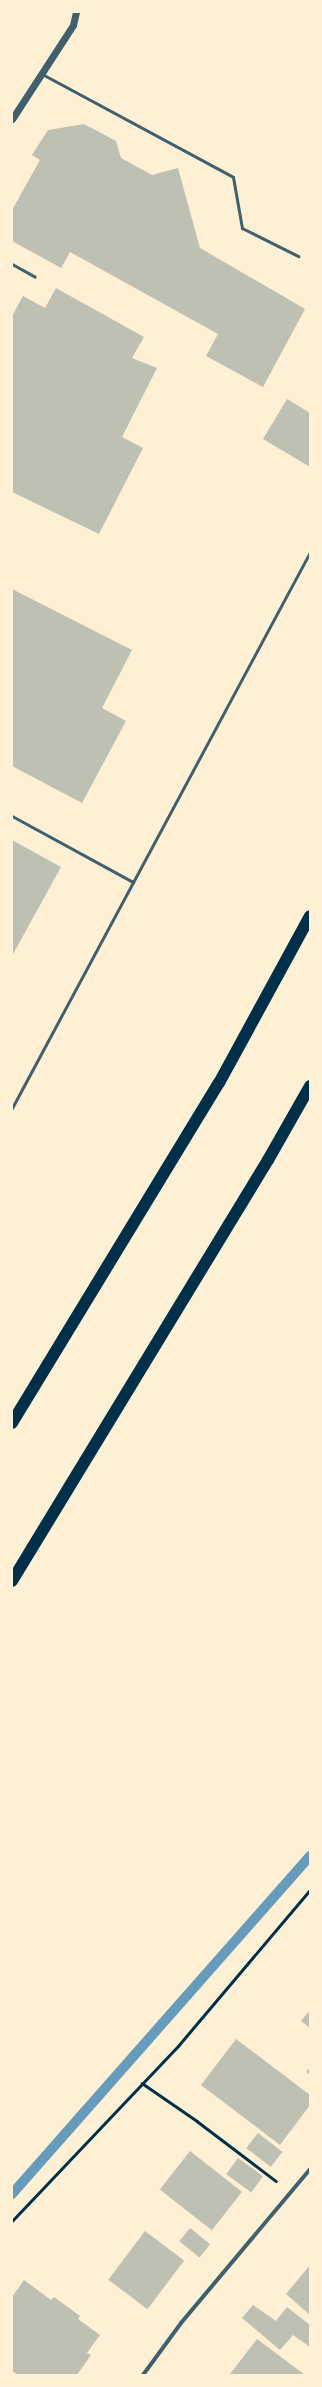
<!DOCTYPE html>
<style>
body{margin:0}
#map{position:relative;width:322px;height:2387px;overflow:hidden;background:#fdf0d5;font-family:"Roboto Serif",serif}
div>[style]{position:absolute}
.stream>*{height:10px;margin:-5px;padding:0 5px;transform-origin:5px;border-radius:5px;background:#669bbc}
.building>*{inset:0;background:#bec0b2;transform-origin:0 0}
.path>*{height:2.5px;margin:-1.25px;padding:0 1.25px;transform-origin:1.25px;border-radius:1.25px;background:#003049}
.service>*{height:3px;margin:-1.5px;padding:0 1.5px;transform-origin:1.5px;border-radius:1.5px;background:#3f606c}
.minor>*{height:4px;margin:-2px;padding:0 2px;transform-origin:2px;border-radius:2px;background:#3f606c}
.tertiary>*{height:7px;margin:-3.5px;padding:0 3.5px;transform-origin:3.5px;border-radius:3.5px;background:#3f606c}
.motorway>*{height:12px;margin:-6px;padding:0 6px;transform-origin:6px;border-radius:6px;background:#003049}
span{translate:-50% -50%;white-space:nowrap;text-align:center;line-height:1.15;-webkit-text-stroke:4px #fdf0d5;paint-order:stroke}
.frame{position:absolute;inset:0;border:13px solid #fdf0d5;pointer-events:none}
</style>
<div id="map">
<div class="stream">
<i style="left:12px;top:2194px;width:451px;rotate:-48.6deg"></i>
</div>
<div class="building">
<i style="clip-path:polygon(84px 124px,116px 141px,121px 158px,152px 175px,178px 168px,200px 248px,305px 309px,263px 387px,206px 356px,218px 334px,70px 252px,61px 268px,12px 241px,12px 210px,40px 160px,32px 155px,48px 130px)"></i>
<i style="clip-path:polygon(56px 288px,144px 337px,132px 358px,157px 368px,122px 437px,143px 448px,99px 534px,12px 492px,12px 316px,23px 296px,45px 308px)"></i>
<i style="clip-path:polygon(287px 399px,310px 413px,310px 467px,263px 439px)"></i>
<i style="clip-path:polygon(12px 589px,132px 650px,102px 708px,126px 721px,82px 803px,12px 766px)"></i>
<i style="clip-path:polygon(12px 840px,61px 867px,12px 956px)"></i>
<i style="clip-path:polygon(310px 2010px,310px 2028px,301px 2021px)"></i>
<i style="clip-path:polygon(236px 2039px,310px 2095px,310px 2105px,280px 2145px,201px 2085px)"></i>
<i style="clip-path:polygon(310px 2067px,310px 2075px,306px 2072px)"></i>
<i style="left:258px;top:2133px;width:31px;height:19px;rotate:38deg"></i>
<i style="left:190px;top:2151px;width:66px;height:49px;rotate:38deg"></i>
<i style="left:238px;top:2158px;width:31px;height:20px;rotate:36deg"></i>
<i style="left:190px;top:2228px;width:26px;height:17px;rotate:39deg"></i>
<i style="left:145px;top:2231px;width:49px;height:61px;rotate:37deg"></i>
<i style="clip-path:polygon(310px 2265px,310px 2315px,286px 2294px)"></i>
<i style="clip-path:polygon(24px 2280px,51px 2300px,54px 2297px,80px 2316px,78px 2319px,100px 2335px,87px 2353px,91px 2355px,77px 2375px,18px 2375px,12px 2371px,12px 2297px)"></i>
<i style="clip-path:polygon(253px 2305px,276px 2321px,287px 2307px,310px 2325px,310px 2347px,293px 2335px,280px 2350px,242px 2318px)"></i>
<i style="clip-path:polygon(257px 2339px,305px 2375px,230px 2374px)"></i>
</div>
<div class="path">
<i style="left:142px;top:2083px;width:67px;rotate:34.6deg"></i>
<i style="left:197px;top:2121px;width:99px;rotate:37.2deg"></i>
<i style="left:12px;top:2221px;width:241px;rotate:-46.5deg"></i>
<i style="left:178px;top:2046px;width:204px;rotate:-49.8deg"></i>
</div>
<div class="service">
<i style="left:42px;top:74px;width:217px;rotate:28.3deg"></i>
<i style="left:233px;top:177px;width:52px;rotate:80deg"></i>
<i style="left:242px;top:228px;width:63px;rotate:26.6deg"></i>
<i style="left:12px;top:264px;width:26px;rotate:29deg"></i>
<i style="left:12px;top:816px;width:138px;rotate:28.6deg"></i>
<i style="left:12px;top:1108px;width:631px;rotate:-61.81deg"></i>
</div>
<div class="minor">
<i style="left:143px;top:2375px;width:64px;rotate:-53.8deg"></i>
<i style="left:181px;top:2323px;width:201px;rotate:-50deg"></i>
</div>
<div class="tertiary">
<i style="left:12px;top:119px;width:112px;rotate:-57deg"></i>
<i style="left:73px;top:25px;width:13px;rotate:-77deg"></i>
</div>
<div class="motorway">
<i style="left:12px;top:1423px;width:398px;rotate:-58.7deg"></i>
<i style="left:219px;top:1083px;width:190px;rotate:-61.4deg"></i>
<i style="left:12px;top:1581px;width:493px;rotate:-58.7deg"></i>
<i style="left:268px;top:1160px;width:85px;rotate:-60.4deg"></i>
</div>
<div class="frame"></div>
</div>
